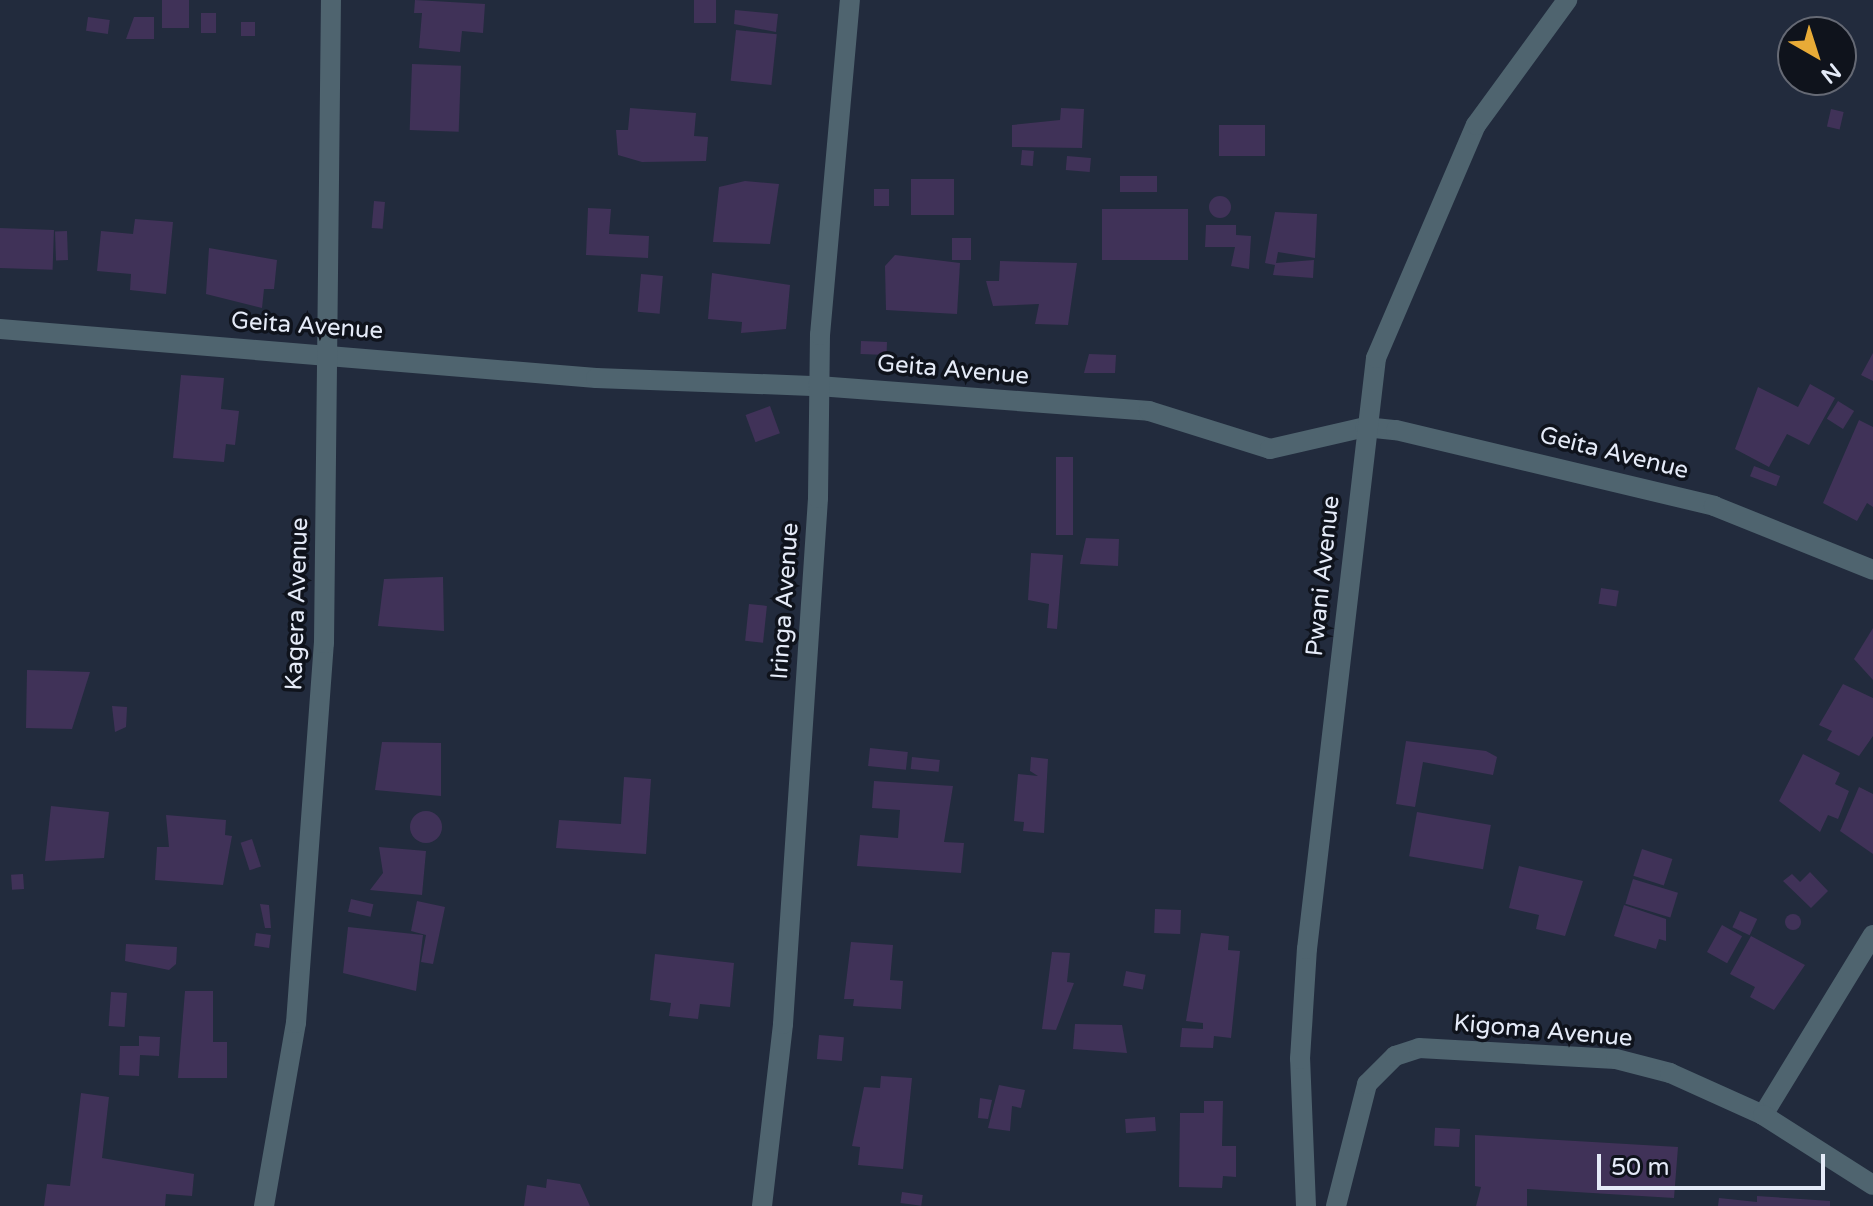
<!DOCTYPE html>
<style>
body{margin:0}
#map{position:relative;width:1873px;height:1206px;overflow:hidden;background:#222b3d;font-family:"Varela Round",sans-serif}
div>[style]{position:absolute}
.building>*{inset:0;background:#403258;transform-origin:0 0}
.round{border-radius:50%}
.minor>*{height:20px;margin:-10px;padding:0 10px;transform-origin:10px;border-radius:10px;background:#4f646f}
span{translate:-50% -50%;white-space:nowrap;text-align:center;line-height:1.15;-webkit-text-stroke:7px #0f131c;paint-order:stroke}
.street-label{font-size:24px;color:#e5ebf8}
.north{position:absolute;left:1777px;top:16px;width:80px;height:80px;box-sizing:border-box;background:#0f131c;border:2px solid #656974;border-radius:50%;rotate:141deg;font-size:22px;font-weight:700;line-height:32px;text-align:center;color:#e5ebf8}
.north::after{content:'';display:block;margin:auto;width:28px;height:36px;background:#e8ab37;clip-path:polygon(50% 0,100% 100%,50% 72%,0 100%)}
.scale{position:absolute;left:1597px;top:1154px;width:228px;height:36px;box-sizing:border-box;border:4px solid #e5ebf8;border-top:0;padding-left:10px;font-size:24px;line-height:28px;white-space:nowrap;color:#e5ebf8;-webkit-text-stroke:6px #0f131c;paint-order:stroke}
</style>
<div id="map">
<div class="building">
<i style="left:162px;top:0;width:27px;height:28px"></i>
<i style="clip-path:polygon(415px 0,485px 4px,483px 33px,462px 31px,460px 52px,419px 48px,422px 13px,414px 13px)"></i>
<i style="left:694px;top:0;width:22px;height:23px"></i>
<i style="clip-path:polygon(735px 10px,778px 14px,776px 32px,734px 24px)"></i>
<i style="left:201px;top:13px;width:15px;height:20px"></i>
<i style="left:88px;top:17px;width:22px;height:14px;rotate:8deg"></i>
<i style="clip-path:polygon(134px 17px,154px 17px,154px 39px,126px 39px)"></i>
<i style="left:241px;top:22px;width:14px;height:14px"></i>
<i style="left:736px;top:30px;width:41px;height:51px;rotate:6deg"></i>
<i style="left:412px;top:64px;width:49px;height:66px;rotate:2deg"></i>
<i style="clip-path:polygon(630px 108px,696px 113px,694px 136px,708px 137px,706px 161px,642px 162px,618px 155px,616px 130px,628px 130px)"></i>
<i style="clip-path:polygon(1061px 108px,1084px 109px,1082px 148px,1012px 147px,1012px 125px,1060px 120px)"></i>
<i style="left:1831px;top:109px;width:13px;height:18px;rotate:13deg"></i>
<i style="left:1219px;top:125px;width:46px;height:31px"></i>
<i style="left:1022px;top:150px;width:12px;height:15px;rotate:5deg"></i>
<i style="left:1067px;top:156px;width:24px;height:14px;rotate:5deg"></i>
<i style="left:1120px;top:176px;width:37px;height:16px"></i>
<i style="left:911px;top:179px;width:43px;height:36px"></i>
<i style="clip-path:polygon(745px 181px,779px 184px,770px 244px,713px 242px,719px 187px)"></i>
<i style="left:874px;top:189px;width:15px;height:17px"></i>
<i class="round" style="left:1209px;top:196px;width:22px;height:22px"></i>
<i style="left:374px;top:201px;width:11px;height:27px;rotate:5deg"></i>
<i style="clip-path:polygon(588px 208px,611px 209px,609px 234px,649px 236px,648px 258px,586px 255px)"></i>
<i style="left:1102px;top:209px;width:86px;height:51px"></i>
<i style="clip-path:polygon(1275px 212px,1317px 214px,1315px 258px,1278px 252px,1276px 263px,1314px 260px,1313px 278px,1273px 275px,1275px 265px,1265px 263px)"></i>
<i style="clip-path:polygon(135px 219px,173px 222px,166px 294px,130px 290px,131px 274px,97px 271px,101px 231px,133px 234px)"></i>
<i style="clip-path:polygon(1206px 225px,1236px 225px,1236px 235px,1251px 236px,1249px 269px,1231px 266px,1235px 247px,1205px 247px)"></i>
<i style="left:0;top:228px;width:54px;height:40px;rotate:2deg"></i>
<i style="left:67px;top:231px;width:29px;height:12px;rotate:88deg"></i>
<i style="left:952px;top:238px;width:19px;height:22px"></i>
<i style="clip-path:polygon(209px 248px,277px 260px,274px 289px,264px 289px,262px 308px,206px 294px)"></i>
<i style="clip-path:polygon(895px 255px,960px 263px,957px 314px,886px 310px,885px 266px)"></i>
<i style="clip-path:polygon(1000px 261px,1077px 263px,1068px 325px,1035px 324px,1039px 304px,993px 306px,986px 281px,999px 281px)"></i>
<i style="clip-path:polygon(712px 273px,790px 285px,786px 329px,741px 333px,742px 322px,708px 319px)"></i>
<i style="left:641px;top:274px;width:22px;height:38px;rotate:5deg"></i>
<i style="left:861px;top:341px;width:26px;height:13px;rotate:2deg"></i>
<i style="clip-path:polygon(1873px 353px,1873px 381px,1861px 375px)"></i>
<i style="clip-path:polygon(1089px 354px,1116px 355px,1115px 373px,1084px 373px)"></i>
<i style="clip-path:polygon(181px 375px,224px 378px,221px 409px,239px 411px,235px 445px,226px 444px,224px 462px,173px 458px)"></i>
<i style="clip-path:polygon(1810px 384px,1835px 398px,1809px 445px,1787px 434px,1769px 467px,1735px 449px,1758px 387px,1798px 407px)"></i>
<i style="left:1838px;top:401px;width:19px;height:21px;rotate:32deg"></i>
<i style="left:770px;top:406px;width:29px;height:26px;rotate:70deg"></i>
<i style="clip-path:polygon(1859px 420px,1873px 427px,1873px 507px,1867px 503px,1857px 521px,1823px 503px)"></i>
<i style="left:1056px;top:457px;width:17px;height:78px"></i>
<i style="left:1754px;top:466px;width:28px;height:11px;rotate:21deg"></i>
<i style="clip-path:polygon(1086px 538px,1119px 539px,1118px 566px,1080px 564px)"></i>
<i style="clip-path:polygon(1031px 553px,1063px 555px,1057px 629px,1047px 628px,1049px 604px,1028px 600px)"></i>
<i style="clip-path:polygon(443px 577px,444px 631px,378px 626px,384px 579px)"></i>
<i style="left:1601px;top:588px;width:18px;height:16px;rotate:9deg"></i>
<i style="left:749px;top:604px;width:18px;height:37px;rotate:6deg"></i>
<i style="clip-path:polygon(1873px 628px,1873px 680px,1854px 659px)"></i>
<i style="clip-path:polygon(27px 670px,90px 672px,72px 729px,26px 728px)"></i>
<i style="clip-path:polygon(1843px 684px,1873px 698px,1873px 736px,1859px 756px,1827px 740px,1832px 731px,1819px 725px)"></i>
<i style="clip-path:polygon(112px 706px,127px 707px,126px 727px,115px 732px)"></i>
<i style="clip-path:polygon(1406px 741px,1486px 751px,1497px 757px,1493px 775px,1423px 762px,1415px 807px,1396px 804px)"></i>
<i style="clip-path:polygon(382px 742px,441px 743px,441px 796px,375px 790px)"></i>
<i style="left:870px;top:748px;width:38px;height:18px;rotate:6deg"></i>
<i style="clip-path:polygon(1803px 754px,1840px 773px,1835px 784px,1849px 791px,1838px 819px,1828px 815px,1820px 832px,1779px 801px)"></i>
<i style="left:912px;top:757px;width:28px;height:12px;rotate:6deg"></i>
<i style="clip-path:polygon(1031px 757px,1048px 759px,1044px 833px,1023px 831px,1024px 822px,1014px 821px,1018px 774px,1038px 776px,1030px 771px)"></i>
<i style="clip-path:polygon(624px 777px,651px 779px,646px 854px,556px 848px,559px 820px,621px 824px)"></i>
<i style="clip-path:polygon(874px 781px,953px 786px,944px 842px,964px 843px,961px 873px,857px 866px,860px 835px,898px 838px,900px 810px,872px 808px)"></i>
<i style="clip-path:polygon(1859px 787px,1873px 794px,1873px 854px,1840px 831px)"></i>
<i style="clip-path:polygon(51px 806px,109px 812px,104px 858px,45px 861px)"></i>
<i class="round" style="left:410px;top:811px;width:32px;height:32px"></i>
<i style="left:1417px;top:812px;width:75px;height:45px;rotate:10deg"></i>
<i style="clip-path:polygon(166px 815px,226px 820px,225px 835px,232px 836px,223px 885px,155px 880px,157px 847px,169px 847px)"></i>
<i style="left:252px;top:839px;width:29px;height:12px;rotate:72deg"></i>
<i style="clip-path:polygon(379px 847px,426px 851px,422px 895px,370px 890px,383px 873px)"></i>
<i style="left:1642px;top:849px;width:32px;height:28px;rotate:18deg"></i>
<i style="clip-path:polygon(1519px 866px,1583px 881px,1565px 936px,1536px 929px,1539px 915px,1509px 908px)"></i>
<i style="clip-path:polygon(1810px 872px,1828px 891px,1811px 908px,1783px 881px,1792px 874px,1800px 882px)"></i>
<i style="left:23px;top:874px;width:15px;height:12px;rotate:86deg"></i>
<i style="left:1633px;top:879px;width:47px;height:26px;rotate:17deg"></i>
<i style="left:351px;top:899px;width:23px;height:13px;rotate:13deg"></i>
<i style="clip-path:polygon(417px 901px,445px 907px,433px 964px,421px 962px,426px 935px,411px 931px)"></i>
<i style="clip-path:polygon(260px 904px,269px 905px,271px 928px,265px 928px)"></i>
<i style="clip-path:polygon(1624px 905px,1666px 919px,1666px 941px,1659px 939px,1656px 949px,1614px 936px)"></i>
<i style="left:1155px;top:909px;width:26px;height:24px;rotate:2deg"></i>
<i style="left:1740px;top:911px;width:19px;height:18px;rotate:25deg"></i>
<i class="round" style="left:1785px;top:914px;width:16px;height:16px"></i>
<i style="left:1722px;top:925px;width:23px;height:31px;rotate:29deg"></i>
<i style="clip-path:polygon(348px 927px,423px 935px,416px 991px,343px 973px)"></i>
<i style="left:256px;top:933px;width:15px;height:13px;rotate:8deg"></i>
<i style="clip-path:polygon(1201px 933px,1229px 936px,1228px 950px,1240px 951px,1231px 1038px,1214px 1036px,1213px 1048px,1180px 1047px,1182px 1028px,1203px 1029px,1203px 1023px,1186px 1021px)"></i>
<i style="clip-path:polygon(1751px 936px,1805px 965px,1774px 1010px,1750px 997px,1755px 987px,1730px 974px)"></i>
<i style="clip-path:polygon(851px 942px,893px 945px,890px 980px,903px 981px,901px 1009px,853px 1006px,854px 999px,844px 999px)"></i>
<i style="clip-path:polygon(126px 944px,177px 947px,176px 964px,169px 970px,125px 961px)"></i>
<i style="clip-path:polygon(1052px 952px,1070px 953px,1067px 982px,1074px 983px,1056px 1030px,1042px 1029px)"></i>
<i style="clip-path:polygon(655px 954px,734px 963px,730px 1007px,700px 1004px,698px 1019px,669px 1016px,671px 1003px,650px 1000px)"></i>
<i style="left:1126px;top:971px;width:20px;height:15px;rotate:11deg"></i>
<i style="clip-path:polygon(185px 991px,213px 991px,213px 1042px,227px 1042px,227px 1078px,178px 1078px)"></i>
<i style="left:111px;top:992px;width:16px;height:34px;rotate:4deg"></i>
<i style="clip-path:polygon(1075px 1024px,1122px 1025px,1127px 1053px,1073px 1049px)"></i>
<i style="left:819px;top:1035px;width:25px;height:24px;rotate:5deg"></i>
<i style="clip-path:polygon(139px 1036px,160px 1037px,159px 1056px,140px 1055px,139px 1076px,119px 1075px,120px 1046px,139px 1046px)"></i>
<i style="clip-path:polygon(881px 1076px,912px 1078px,903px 1169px,858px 1165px,860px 1147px,852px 1146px,864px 1087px,880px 1088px)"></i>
<i style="clip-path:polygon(999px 1085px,1025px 1090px,1021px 1108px,1012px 1106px,1010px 1131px,988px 1128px)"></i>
<i style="clip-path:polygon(81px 1093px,109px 1097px,102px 1158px,194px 1174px,192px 1196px,166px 1194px,165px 1206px,44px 1206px,47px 1184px,70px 1186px)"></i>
<i style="clip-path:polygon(980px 1098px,992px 1100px,988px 1119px,978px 1118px)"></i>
<i style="clip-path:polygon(1204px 1101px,1223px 1101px,1222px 1146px,1236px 1146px,1236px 1177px,1223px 1176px,1222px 1188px,1179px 1187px,1180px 1113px,1204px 1113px)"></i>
<i style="left:1155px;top:1117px;width:14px;height:30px;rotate:86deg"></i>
<i style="left:1460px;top:1129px;width:18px;height:25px;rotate:93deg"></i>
<i style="clip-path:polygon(1475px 1135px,1678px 1147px,1674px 1198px,1527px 1189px,1527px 1206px,1476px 1206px,1481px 1187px,1475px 1186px)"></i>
<i style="clip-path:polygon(547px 1179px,580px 1184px,590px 1206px,524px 1206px,527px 1185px,546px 1188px)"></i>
<i style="left:902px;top:1192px;width:21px;height:11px;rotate:8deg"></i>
<i style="clip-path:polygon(1757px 1196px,1830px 1201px,1830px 1206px,1718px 1206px,1719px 1198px,1757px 1202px)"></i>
</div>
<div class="minor">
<i style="left:0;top:329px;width:598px;rotate:4.7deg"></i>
<i style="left:596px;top:378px;width:222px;rotate:2.1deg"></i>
<i style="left:818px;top:386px;width:332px;rotate:4.3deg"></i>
<i style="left:1149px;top:411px;width:127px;rotate:17.4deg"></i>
<i style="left:1270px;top:449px;width:98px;rotate:-13deg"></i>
<i style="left:1365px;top:427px;width:31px;rotate:6deg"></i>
<i style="left:1396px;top:430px;width:327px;rotate:13.4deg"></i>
<i style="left:1714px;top:506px;width:171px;rotate:21.9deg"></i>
<i style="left:1763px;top:1115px;width:211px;rotate:-58.6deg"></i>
<i style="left:264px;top:1206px;width:186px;rotate:-80.1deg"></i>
<i style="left:296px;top:1023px;width:381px;rotate:-85.8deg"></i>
<i style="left:324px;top:643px;width:643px;rotate:-89.38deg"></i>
<i style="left:762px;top:1206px;width:183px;rotate:-83.4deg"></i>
<i style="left:783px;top:1024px;width:527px;rotate:-86.19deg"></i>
<i style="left:818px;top:498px;width:163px;rotate:-89.3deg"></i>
<i style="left:820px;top:335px;width:336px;rotate:-84.9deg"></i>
<i style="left:1306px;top:1206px;width:147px;rotate:-92.3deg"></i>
<i style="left:1300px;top:1059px;width:110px;rotate:-86.4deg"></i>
<i style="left:1307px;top:949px;width:595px;rotate:-83.34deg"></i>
<i style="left:1376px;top:358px;width:254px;rotate:-66.8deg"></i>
<i style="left:1476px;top:125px;width:155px;rotate:-53.9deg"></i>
<i style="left:1336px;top:1206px;width:126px;rotate:-75.7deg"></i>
<i style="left:1367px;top:1084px;width:40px;rotate:-45deg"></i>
<i style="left:1395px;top:1056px;width:25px;rotate:-18deg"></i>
<i style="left:1419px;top:1048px;width:197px;rotate:3.2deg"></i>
<i style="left:1616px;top:1059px;width:56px;rotate:14.5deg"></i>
<i style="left:1670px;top:1073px;width:102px;rotate:24.3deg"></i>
<i style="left:1763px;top:1115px;width:130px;rotate:32.5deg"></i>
</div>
<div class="street-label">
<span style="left:307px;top:326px;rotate:4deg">Geita Avenue</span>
<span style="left:953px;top:370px;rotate:5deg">Geita Avenue</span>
<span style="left:1614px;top:453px;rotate:14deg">Geita Avenue</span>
<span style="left:1323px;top:576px;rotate:-84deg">Pwani Avenue</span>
<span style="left:785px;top:601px;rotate:-86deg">Iringa Avenue</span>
<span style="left:297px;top:604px;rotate:-88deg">Kagera Avenue</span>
<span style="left:1543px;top:1031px;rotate:5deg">Kigoma Avenue</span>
</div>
<div class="north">N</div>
<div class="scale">50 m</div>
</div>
